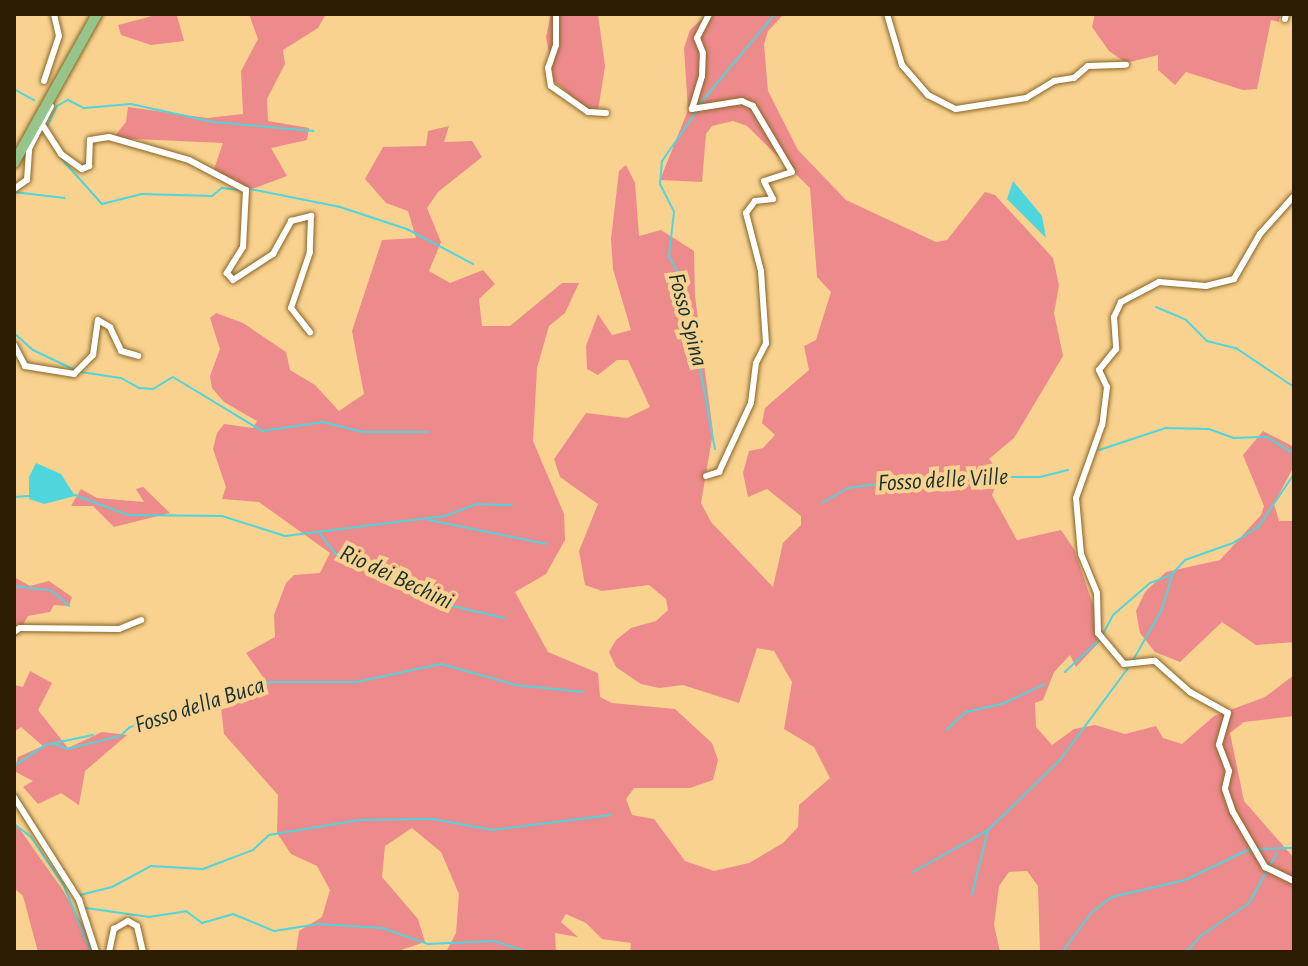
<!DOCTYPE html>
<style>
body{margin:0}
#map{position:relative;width:1308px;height:966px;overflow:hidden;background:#f9d290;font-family:"Alegreya Sans",sans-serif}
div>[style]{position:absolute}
.green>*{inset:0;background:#ed8a8b}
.water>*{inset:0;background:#4fd6dc}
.stream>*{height:2px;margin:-1px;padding:0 1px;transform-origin:1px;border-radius:1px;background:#4fd6dc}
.roads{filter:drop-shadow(0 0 2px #886422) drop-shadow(0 0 2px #886422)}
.minor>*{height:6px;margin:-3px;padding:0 3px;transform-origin:3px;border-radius:3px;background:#fff}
.highway>*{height:10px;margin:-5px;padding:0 5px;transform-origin:5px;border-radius:5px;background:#96c58b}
span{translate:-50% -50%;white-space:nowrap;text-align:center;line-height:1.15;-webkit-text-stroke:8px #f9d290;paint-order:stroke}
.water-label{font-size:24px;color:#143132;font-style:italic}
.frame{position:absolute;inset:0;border:16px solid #2c1d02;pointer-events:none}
</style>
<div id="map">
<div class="green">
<i style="clip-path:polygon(249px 14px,326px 14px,318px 28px,283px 50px,285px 64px,267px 99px,268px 121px,309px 128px,307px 140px,271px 148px,287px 176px,252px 189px,213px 172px,223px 143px,113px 138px,126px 122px,128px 107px,207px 118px,243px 114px,241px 71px,258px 39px)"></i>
<i style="clip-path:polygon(551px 14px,598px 14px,605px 66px,598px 111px,586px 108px,554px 81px,546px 37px)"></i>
<i style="clip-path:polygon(707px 14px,784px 14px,768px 31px,764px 44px,768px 91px,798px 150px,846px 200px,936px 242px,947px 240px,985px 192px,995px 195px,1053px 258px,1059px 285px,1054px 313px,1063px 356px,1014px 438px,989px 459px,1000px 473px,992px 495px,1017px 540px,1061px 530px,1074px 549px,1104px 637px,1076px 667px,1070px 655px,1054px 672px,1043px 700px,1035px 703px,1036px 727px,1052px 745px,1074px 729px,1095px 725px,1125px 734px,1156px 726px,1163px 738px,1182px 744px,1214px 716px,1265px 697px,1294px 675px,1294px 716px,1244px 722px,1230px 733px,1244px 801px,1294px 858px,1294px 952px,1040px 952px,1038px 886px,1027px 871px,1009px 872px,999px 886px,994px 925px,1000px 952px,630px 952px,631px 943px,602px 939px,586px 923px,566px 914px,561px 922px,578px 937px,555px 933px,556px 952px,446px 952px,456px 933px,459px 894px,441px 852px,412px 828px,385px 846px,382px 877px,418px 919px,425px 942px,395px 952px,296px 952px,299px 931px,322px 917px,330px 890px,317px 866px,291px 854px,277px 833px,278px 795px,224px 734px,221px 708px,268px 684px,246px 653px,275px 637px,274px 615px,286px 583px,294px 575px,320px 573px,330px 553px,259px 502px,222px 499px,226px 487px,213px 449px,217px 433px,224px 424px,253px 428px,257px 421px,224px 402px,212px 388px,210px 376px,220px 349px,210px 318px,216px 313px,243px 323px,286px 352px,290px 370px,315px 385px,339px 411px,364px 394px,352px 331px,382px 240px,416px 238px,408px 211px,386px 203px,365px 179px,383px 147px,426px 146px,428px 131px,449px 126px,444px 142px,472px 141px,482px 157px,438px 192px,427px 208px,441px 242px,429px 271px,450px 283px,483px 270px,495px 284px,479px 299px,482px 326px,510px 326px,562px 283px,579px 283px,565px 313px,549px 326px,537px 368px,533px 441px,564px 514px,565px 540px,546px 574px,515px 592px,548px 652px,598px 673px,600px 697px,612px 703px,675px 709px,712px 743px,718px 760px,713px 780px,690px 788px,634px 788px,626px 799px,632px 815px,654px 819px,685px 861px,714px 871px,749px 863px,783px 843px,798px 827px,799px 805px,830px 778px,814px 747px,784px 729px,792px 682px,774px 651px,757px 648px,739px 703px,683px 685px,659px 688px,641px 684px,616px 667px,609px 652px,616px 640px,631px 628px,656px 621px,668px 610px,666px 599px,649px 585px,602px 591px,585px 585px,579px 551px,598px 504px,560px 477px,554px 459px,586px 413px,627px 418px,650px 407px,628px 360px,617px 360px,598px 375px,587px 369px,586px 346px,598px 314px,612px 335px,631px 330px,613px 269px,611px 239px,619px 171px,626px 165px,635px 183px,639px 236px,661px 230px,694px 251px,695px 296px,713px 432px,701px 503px,711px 522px,773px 587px,783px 543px,801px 525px,801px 516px,767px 489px,748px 497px,743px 473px,749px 451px,763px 448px,775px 435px,762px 423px,765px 408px,809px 370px,804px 346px,816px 340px,831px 292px,817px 277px,810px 188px,747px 126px,733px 121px,712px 126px,706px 134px,702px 182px,660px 180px,688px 110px,684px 48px,690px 30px)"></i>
<i style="clip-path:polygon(1095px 14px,1280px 14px,1279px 22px,1271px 20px,1257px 89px,1243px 90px,1186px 72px,1175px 85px,1158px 70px,1158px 55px,1126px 63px,1109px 51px,1092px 27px)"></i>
<i style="clip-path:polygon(156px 15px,177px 16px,184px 41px,151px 45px,121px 35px,118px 25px)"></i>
<i style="clip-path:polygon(1263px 431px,1294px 447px,1294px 466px,1274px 504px,1279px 521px,1294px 521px,1294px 642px,1256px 645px,1222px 622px,1180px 662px,1155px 652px,1140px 633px,1136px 611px,1145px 592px,1166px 572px,1220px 560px,1261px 515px,1264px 506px,1243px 455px)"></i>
<i style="clip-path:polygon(143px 487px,170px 513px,114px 527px,93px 506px,71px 506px,81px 489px,97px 498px,144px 502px,136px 489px)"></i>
<i style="clip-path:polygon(14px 577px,30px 586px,49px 581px,72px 597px,69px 606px,54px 605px,50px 612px,28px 616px,14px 640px)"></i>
<i style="clip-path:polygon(30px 671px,52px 683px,38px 710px,68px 748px,102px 732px,127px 735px,85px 771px,79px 805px,61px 793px,38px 804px,23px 787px,33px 781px,14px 771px,18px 757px,43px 746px,21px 727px,14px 732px,14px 685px,23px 687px)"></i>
<i style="clip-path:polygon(14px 821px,64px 892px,98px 952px,38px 952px,23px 896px,14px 888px)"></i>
</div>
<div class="water">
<i style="clip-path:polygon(1013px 181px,1042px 216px,1046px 238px,1007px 199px)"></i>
<i style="clip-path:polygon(36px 463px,61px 474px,75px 496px,44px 504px,29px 499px,29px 477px)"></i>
</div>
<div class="stream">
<i style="left:14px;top:89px;width:23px;rotate:29deg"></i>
<i style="left:698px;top:106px;width:120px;rotate:-50.1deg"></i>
<i style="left:697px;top:111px;width:61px;rotate:125deg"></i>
<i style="left:662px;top:161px;width:23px;rotate:95deg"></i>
<i style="left:660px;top:184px;width:31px;rotate:63deg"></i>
<i style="left:674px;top:212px;width:44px;rotate:96.5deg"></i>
<i style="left:669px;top:256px;width:19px;rotate:62deg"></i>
<i style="left:678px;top:273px;width:81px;rotate:76.5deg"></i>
<i style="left:697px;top:352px;width:99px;rotate:79.5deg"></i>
<i style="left:47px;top:127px;width:23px;rotate:-65deg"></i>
<i style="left:57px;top:106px;width:13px;rotate:-29deg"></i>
<i style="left:68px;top:100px;width:18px;rotate:27deg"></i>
<i style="left:84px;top:108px;width:47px;rotate:-4.9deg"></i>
<i style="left:131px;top:104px;width:84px;rotate:12.4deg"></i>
<i style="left:213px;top:122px;width:101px;rotate:5.1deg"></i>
<i style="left:60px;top:157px;width:63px;rotate:48.2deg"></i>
<i style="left:102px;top:204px;width:41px;rotate:-14deg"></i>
<i style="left:142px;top:194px;width:70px;rotate:1.6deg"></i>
<i style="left:212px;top:196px;width:13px;rotate:-39deg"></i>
<i style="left:222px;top:188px;width:17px;rotate:7deg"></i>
<i style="left:250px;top:189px;width:92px;rotate:11.3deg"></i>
<i style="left:340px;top:207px;width:71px;rotate:18.2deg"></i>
<i style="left:407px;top:229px;width:75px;rotate:27.9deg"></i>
<i style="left:14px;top:192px;width:51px;rotate:6.7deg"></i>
<i style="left:1156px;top:307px;width:33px;rotate:23deg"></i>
<i style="left:1186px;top:320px;width:30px;rotate:45deg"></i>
<i style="left:1207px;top:341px;width:30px;rotate:14deg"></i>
<i style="left:1236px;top:348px;width:70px;rotate:33.9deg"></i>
<i style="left:14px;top:333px;width:25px;rotate:42deg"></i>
<i style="left:33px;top:350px;width:47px;rotate:25.5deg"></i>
<i style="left:81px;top:372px;width:40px;rotate:8.5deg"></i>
<i style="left:121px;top:378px;width:21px;rotate:29deg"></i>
<i style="left:139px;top:388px;width:14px;rotate:4deg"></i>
<i style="left:153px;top:389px;width:23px;rotate:-31deg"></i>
<i style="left:173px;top:377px;width:104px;rotate:31.2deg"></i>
<i style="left:262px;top:431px;width:62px;rotate:-8.4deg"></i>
<i style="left:323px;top:422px;width:41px;rotate:14deg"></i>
<i style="left:363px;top:432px;width:65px"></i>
<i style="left:1099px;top:450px;width:71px;rotate:-18.2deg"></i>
<i style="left:1166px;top:428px;width:43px;rotate:1.3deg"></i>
<i style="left:1209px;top:429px;width:27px;rotate:20deg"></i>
<i style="left:1234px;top:438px;width:33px;rotate:-2deg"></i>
<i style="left:1267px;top:437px;width:32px;rotate:32deg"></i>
<i style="left:75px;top:495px;width:57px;rotate:20.7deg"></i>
<i style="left:128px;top:515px;width:94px;rotate:0.6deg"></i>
<i style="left:222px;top:516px;width:66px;rotate:17.6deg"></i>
<i style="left:285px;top:536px;width:161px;rotate:-7.1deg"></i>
<i style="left:445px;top:516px;width:34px;rotate:-21deg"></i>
<i style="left:477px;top:504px;width:35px;rotate:2deg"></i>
<i style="left:14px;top:497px;width:15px;rotate:-4deg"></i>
<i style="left:822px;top:503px;width:30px;rotate:-30deg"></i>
<i style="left:848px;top:488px;width:22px;rotate:-8deg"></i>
<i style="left:870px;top:485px;width:86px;rotate:-5.3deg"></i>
<i style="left:956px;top:477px;width:84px"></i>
<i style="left:1040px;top:477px;width:29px;rotate:-14deg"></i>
<i style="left:429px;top:520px;width:120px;rotate:11.5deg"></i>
<i style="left:320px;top:534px;width:24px;rotate:52deg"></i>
<i style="left:335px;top:553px;width:42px;rotate:27.2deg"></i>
<i style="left:372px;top:572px;width:79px;rotate:24deg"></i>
<i style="left:444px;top:604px;width:62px;rotate:13.1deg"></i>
<i style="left:14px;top:586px;width:38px;rotate:7deg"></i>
<i style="left:52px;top:591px;width:23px;rotate:41deg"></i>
<i style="left:1103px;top:634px;width:21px;rotate:-62deg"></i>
<i style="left:1113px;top:615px;width:49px;rotate:-40.9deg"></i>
<i style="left:1150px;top:583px;width:22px;rotate:-21deg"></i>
<i style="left:1132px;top:662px;width:61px;rotate:-60.5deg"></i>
<i style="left:1162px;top:609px;width:38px;rotate:-73deg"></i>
<i style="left:1173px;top:573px;width:18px;rotate:-47deg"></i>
<i style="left:1185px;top:560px;width:51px;rotate:-19.5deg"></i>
<i style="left:1233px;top:543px;width:31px;rotate:-33deg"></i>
<i style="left:1259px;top:526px;width:63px;rotate:-56.1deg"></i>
<i style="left:1065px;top:672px;width:47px;rotate:-43.3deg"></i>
<i style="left:947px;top:729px;width:25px;rotate:-42deg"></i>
<i style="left:966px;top:712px;width:37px;rotate:-13deg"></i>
<i style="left:1002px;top:704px;width:47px;rotate:-24.9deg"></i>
<i style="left:53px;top:743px;width:15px;rotate:23deg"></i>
<i style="left:67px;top:749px;width:55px;rotate:-13.8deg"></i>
<i style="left:120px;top:736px;width:13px;rotate:-42deg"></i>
<i style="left:130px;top:727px;width:75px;rotate:-14.6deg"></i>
<i style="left:203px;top:708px;width:72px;rotate:-21.2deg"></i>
<i style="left:270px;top:682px;width:86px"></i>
<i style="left:356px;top:682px;width:87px;rotate:-12deg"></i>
<i style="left:441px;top:664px;width:78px;rotate:15.6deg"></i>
<i style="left:516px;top:685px;width:68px;rotate:5.9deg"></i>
<i style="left:14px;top:766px;width:37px;rotate:-34deg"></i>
<i style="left:45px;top:745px;width:49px;rotate:-11.8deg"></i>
<i style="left:14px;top:824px;width:21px;rotate:37deg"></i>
<i style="left:31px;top:837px;width:59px;rotate:56deg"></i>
<i style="left:64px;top:886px;width:71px;rotate:67.8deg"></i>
<i style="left:1256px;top:849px;width:38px;rotate:-2deg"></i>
<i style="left:913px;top:872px;width:86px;rotate:-29.2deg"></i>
<i style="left:988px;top:830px;width:100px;rotate:-44.2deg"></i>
<i style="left:1060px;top:760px;width:114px;rotate:-53.5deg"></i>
<i style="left:972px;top:894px;width:66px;rotate:-76deg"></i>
<i style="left:80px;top:895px;width:33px;rotate:-14deg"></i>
<i style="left:112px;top:887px;width:44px;rotate:-28.3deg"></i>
<i style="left:151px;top:866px;width:52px;rotate:3.3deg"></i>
<i style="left:203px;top:869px;width:53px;rotate:-20.8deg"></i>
<i style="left:253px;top:850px;width:22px;rotate:-43deg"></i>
<i style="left:269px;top:835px;width:92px;rotate:-9.4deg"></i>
<i style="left:360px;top:820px;width:72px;rotate:-0.8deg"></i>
<i style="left:432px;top:819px;width:62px;rotate:10.2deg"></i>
<i style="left:493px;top:830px;width:119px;rotate:-7.2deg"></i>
<i style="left:86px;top:908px;width:64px;rotate:8.1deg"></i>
<i style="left:149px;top:917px;width:37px;rotate:-9deg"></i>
<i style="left:186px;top:911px;width:20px;rotate:37deg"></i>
<i style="left:202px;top:923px;width:32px;rotate:-16deg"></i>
<i style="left:233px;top:914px;width:44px;rotate:22.5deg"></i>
<i style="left:274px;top:931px;width:45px;rotate:-9deg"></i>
<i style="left:318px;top:924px;width:64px;rotate:3.6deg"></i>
<i style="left:382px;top:928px;width:49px;rotate:19.2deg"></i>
<i style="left:428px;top:944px;width:66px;rotate:-2.6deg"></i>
<i style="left:494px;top:941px;width:36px;rotate:18deg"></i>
<i style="left:1062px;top:952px;width:50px;rotate:-53.1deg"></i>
<i style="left:1092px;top:912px;width:25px;rotate:-37deg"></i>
<i style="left:1112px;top:897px;width:75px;rotate:-13.1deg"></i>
<i style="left:1185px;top:880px;width:72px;rotate:-25.5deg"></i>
<i style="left:1186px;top:952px;width:23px;rotate:-47deg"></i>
<i style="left:1202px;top:935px;width:57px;rotate:-34.2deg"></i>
<i style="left:1249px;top:903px;width:57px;rotate:-60.8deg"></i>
</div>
<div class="roads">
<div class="minor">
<i style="left:556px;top:14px;width:31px;rotate:90deg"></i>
<i style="left:556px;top:45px;width:24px;rotate:109deg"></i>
<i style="left:548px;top:68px;width:18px;rotate:81deg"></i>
<i style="left:551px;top:86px;width:45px;rotate:35.1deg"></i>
<i style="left:588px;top:112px;width:18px;rotate:3deg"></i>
<i style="left:887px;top:14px;width:53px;rotate:73.6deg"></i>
<i style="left:902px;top:65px;width:40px;rotate:49deg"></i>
<i style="left:928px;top:95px;width:31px;rotate:27deg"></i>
<i style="left:956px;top:109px;width:71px;rotate:-8.9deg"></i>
<i style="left:1026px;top:98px;width:33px;rotate:-31deg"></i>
<i style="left:1054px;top:81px;width:20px;rotate:-9deg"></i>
<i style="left:1074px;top:78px;width:18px;rotate:-41deg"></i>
<i style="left:1088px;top:66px;width:38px;rotate:-2deg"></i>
<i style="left:1285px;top:19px;width:5px;rotate:-79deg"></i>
<i style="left:44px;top:81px;width:47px;rotate:-71.6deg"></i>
<i style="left:59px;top:36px;width:23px;rotate:-103deg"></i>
<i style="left:43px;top:126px;width:33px;rotate:57deg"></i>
<i style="left:61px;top:154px;width:26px;rotate:36deg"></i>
<i style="left:82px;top:169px;width:8px;rotate:-23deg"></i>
<i style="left:89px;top:166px;width:26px;rotate:-88deg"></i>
<i style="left:90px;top:140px;width:19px;rotate:-9deg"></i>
<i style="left:109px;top:137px;width:83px;rotate:16deg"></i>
<i style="left:189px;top:160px;width:64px;rotate:27.8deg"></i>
<i style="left:246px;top:190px;width:57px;rotate:93deg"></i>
<i style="left:243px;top:247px;width:31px;rotate:122deg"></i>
<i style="left:227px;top:273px;width:9px;rotate:49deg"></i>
<i style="left:233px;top:280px;width:48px;rotate:-33deg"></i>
<i style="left:273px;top:254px;width:38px;rotate:-61deg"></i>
<i style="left:291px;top:221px;width:21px;rotate:-14deg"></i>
<i style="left:311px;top:216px;width:36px;rotate:92deg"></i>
<i style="left:310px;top:252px;width:59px;rotate:108.7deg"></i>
<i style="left:291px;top:308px;width:31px;rotate:52deg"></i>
<i style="left:14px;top:189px;width:16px;rotate:-35deg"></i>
<i style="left:27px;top:180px;width:31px;rotate:-86deg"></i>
<i style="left:29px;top:149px;width:48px;rotate:-62.9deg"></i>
<i style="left:1294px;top:196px;width:51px;rotate:131.8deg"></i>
<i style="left:1260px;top:234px;width:52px;rotate:120deg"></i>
<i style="left:1234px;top:279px;width:29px;rotate:166deg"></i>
<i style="left:1206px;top:286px;width:47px;rotate:-175.1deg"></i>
<i style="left:1159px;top:282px;width:43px;rotate:152.2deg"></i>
<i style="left:1121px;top:302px;width:17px;rotate:115deg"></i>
<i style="left:1114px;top:317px;width:32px;rotate:86deg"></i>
<i style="left:1116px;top:349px;width:27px;rotate:129deg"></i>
<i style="left:1099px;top:370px;width:19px;rotate:65deg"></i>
<i style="left:1107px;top:387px;width:38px;rotate:97deg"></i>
<i style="left:1102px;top:425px;width:77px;rotate:109.6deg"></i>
<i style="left:1076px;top:498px;width:56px;rotate:84.9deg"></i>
<i style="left:1081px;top:554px;width:42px;rotate:67.7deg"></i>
<i style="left:1097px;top:593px;width:40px;rotate:88.6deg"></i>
<i style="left:1098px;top:633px;width:40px;rotate:50deg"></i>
<i style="left:1124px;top:664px;width:31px;rotate:-6deg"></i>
<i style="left:1155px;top:661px;width:47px;rotate:41.5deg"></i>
<i style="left:1190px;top:692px;width:43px;rotate:28.9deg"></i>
<i style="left:1228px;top:713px;width:33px;rotate:106deg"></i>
<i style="left:1219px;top:745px;width:28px;rotate:69deg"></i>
<i style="left:1229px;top:771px;width:18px;rotate:103deg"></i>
<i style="left:1225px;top:789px;width:24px;rotate:71deg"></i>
<i style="left:1233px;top:812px;width:64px;rotate:59.8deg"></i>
<i style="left:1265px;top:867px;width:32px;rotate:26deg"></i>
<i style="left:14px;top:345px;width:24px;rotate:62deg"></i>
<i style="left:25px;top:366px;width:50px;rotate:9.3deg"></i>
<i style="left:74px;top:374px;width:27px;rotate:-45deg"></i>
<i style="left:93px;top:355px;width:35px;rotate:-82deg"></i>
<i style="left:98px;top:320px;width:14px;rotate:30deg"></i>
<i style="left:110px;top:327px;width:26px;rotate:65deg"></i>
<i style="left:121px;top:351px;width:18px;rotate:16deg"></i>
<i style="left:706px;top:476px;width:14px;rotate:-17deg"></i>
<i style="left:719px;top:472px;width:76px;rotate:-65.1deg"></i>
<i style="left:751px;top:403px;width:40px;rotate:-82.9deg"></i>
<i style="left:756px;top:363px;width:22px;rotate:-63deg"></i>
<i style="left:766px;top:343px;width:72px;rotate:-94deg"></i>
<i style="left:761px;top:271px;width:60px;rotate:-104.5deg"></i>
<i style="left:746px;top:213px;width:15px;rotate:-53deg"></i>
<i style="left:755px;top:201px;width:18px;rotate:-6deg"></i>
<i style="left:773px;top:199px;width:20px;rotate:-117deg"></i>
<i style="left:764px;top:181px;width:29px;rotate:-18deg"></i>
<i style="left:792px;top:172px;width:77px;rotate:-120.6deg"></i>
<i style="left:753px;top:106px;width:12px;rotate:-156deg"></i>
<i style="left:742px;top:101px;width:51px;rotate:170.9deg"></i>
<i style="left:692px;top:109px;width:34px;rotate:-73deg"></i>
<i style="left:702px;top:76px;width:23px;rotate:-88deg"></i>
<i style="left:703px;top:53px;width:16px;rotate:-112deg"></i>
<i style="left:697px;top:38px;width:27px;rotate:-63deg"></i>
<i style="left:14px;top:632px;width:7px;rotate:-34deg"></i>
<i style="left:20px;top:628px;width:99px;rotate:0.6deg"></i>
<i style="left:119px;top:629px;width:24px;rotate:-22deg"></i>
<i style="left:14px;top:797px;width:122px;rotate:57.7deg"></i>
<i style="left:79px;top:900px;width:55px;rotate:71.9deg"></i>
<i style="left:109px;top:952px;width:24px;rotate:-78deg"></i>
<i style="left:114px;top:929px;width:16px;rotate:-30deg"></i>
<i style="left:128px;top:921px;width:10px;rotate:29deg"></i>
<i style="left:137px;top:926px;width:27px;rotate:77deg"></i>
</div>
<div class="highway">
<i style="left:14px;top:163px;width:171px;rotate:-60.9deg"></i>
</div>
</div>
<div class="water-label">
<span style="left:687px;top:320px;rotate:75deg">Fosso Spina</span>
<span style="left:943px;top:481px;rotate:-3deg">Fosso delle Ville</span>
<span style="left:396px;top:578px;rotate:25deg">Rio dei Bechini</span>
<span style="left:200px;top:706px;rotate:-18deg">Fosso della Buca</span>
</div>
<div class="frame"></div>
</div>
